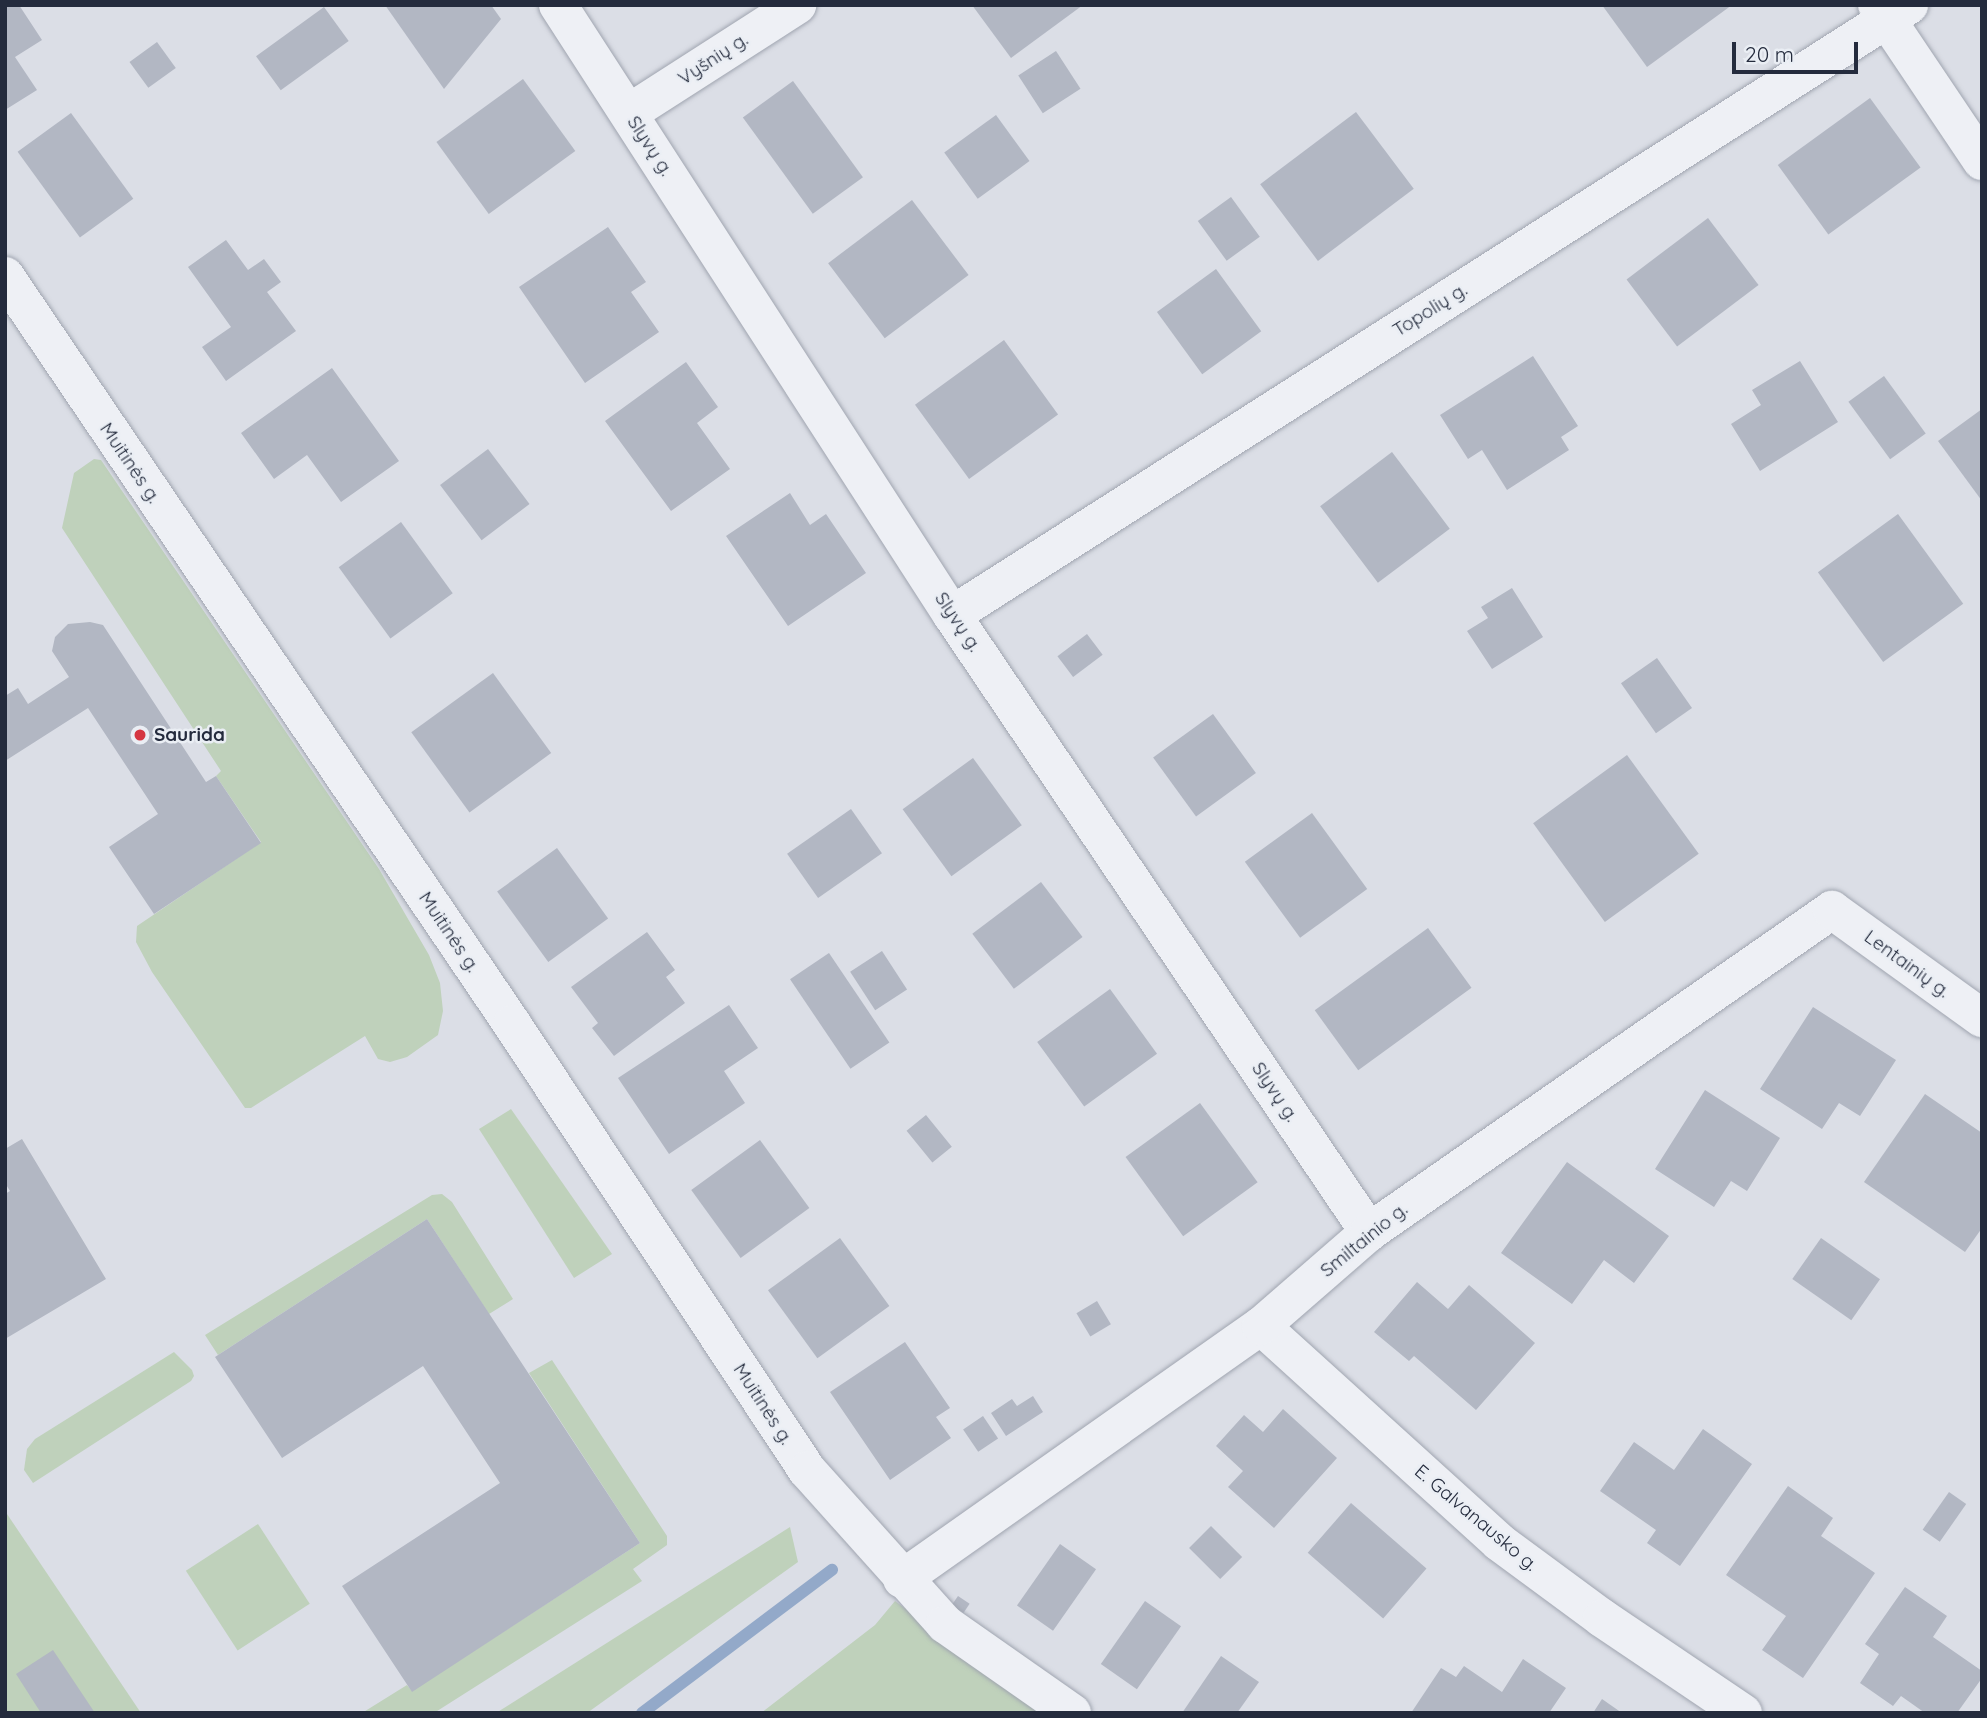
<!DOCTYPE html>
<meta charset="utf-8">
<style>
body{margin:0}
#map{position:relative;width:1987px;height:1718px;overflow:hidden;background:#dbdee6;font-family:Quicksand,sans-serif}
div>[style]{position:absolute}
.green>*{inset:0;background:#bfd1bb;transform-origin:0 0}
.stream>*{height:12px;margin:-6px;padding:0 6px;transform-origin:6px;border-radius:6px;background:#93a9c9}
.building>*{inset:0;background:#b2b7c3;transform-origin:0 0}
.roads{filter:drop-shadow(0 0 2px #a0a5b0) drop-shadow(0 0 2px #a0a5b0)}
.minor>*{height:38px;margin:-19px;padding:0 19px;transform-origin:19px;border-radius:19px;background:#eef0f5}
.dots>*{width:19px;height:19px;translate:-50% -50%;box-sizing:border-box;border:4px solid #eaeef4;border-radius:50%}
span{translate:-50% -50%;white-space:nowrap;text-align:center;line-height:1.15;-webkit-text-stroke:5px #eaeef4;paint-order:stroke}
.street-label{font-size:19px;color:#242b3d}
.poi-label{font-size:19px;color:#242b3d;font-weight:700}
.left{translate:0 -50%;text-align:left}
.frame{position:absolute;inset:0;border:7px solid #242b3d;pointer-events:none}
.scale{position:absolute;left:1732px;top:42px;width:126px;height:32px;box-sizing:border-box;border:4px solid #242b3d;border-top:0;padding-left:9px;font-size:21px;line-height:24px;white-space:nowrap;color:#242b3d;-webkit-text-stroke:5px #eaeef4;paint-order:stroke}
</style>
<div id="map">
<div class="green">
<i style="clip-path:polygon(94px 459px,101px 460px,379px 869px,429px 955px,440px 983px,443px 1011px,438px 1035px,407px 1057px,390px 1062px,378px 1059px,365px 1036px,251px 1108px,245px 1108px,152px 972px,136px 942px,137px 926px,261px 842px,216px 776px,221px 771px,62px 528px,74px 473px)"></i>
<i style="clip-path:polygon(511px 1109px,612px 1254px,574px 1278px,479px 1129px)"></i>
<i style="clip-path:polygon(442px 1194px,452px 1202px,513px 1299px,489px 1314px,427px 1219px,218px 1355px,205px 1335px,432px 1195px)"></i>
<i style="clip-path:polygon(174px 1352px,192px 1370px,194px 1376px,191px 1381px,33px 1483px,24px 1470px,27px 1449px,35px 1439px)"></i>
<i style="clip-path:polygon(552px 1360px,667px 1536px,667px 1545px,633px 1569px,642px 1581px,434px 1713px,362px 1713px,407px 1685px,412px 1691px,640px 1543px,529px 1373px)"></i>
<i style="clip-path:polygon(5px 1511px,141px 1713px,5px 1713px)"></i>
<i style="left:258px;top:1524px;width:95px;height:86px;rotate:57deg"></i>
<i style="clip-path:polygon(790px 1527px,798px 1562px,587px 1713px,496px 1713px)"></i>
<i style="clip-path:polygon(895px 1601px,942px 1636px,1049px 1713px,761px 1713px,875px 1625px)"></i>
</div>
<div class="stream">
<i style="left:642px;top:1713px;width:238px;rotate:-37deg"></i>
</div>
<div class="building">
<i style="clip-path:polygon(5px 5px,19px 5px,42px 40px,15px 57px,37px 90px,5px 110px)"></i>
<i style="clip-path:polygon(385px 5px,491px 5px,501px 19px,444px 89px)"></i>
<i style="clip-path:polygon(972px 5px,1083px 5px,1011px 58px)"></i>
<i style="clip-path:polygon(1602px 5px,1732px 5px,1647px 67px)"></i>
<i style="left:324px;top:7px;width:42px;height:84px;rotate:54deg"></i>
<i style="left:157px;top:42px;width:32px;height:34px;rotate:54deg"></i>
<i style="left:1056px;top:51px;width:45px;height:45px;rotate:57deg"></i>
<i style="left:523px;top:79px;width:89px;height:107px;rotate:54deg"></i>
<i style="left:793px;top:81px;width:119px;height:62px;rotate:54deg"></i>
<i style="left:1870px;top:98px;width:86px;height:114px;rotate:54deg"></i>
<i style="left:1356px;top:112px;width:96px;height:120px;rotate:53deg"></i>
<i style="left:71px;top:113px;width:106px;height:66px;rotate:54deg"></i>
<i style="left:996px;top:115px;width:57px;height:64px;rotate:54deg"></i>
<i style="left:1231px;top:197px;width:49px;height:41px;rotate:54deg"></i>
<i style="left:912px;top:200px;width:94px;height:105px;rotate:53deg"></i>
<i style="left:1708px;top:218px;width:84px;height:102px;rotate:53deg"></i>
<i style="clip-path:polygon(608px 227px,646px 282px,631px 292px,659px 332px,585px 383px,519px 287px)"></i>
<i style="clip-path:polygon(226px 240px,248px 270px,264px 259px,281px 282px,267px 292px,296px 331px,226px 381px,202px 347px,231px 327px,188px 267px)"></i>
<i style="left:1216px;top:269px;width:77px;height:73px;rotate:54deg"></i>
<i style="left:1004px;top:340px;width:92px;height:110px;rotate:54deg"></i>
<i style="clip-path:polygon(1533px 356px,1578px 426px,1561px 437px,1569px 450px,1507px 490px,1482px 450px,1468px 459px,1440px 415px)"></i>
<i style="clip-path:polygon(1800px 361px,1838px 422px,1760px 471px,1731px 424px,1761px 405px,1752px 390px)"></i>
<i style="clip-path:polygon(686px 362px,718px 407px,697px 423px,730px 469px,671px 511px,605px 421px)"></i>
<i style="clip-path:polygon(332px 368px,399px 461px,341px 502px,307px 455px,274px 479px,241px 433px)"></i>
<i style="left:1884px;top:376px;width:71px;height:44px;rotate:54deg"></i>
<i style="clip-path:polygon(1982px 409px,1982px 501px,1938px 441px)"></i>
<i style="left:488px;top:449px;width:69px;height:60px;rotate:53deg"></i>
<i style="left:1392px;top:452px;width:96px;height:90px;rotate:53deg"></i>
<i style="clip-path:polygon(790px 493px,810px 525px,826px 514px,866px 573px,788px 626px,726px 536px)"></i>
<i style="left:1898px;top:514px;width:111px;height:99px;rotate:54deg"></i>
<i style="left:401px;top:522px;width:88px;height:77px;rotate:54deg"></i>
<i style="clip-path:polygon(1512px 588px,1543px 637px,1492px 669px,1467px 631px,1488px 618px,1481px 607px)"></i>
<i style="clip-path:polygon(90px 622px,103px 625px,206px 782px,216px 776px,261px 843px,154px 914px,109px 847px,158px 814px,88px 708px,5px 761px,5px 696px,18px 688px,28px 704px,69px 677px,52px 651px,55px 637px,68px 624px)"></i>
<i style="left:1087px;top:634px;width:26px;height:37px;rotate:53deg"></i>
<i style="left:1657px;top:658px;width:61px;height:44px;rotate:55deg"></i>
<i style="left:493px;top:673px;width:99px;height:101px;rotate:54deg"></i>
<i style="left:1213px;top:714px;width:73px;height:74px;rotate:54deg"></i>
<i style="left:1627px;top:755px;width:122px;height:116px;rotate:54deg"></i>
<i style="left:973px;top:758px;width:83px;height:87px;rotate:54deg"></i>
<i style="left:851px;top:809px;width:54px;height:78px;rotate:55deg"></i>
<i style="left:1312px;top:813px;width:94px;height:83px;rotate:54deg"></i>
<i style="left:557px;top:848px;width:87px;height:74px;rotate:54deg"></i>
<i style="left:1041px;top:882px;width:69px;height:86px;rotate:53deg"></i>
<i style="left:1428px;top:928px;width:74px;height:140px;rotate:54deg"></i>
<i style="clip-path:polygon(647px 932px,675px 970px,666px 977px,685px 1003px,614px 1056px,592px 1028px,598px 1023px,571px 987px)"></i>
<i style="left:882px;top:951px;width:46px;height:38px;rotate:57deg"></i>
<i style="left:829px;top:953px;width:108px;height:47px;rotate:56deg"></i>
<i style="left:1110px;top:989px;width:80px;height:90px;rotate:54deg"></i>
<i style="clip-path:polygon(729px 1005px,758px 1048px,724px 1071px,745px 1103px,669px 1154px,618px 1078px)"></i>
<i style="clip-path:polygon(1813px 1007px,1896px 1060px,1860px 1116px,1839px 1103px,1822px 1129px,1760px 1089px)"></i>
<i style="clip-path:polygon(1705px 1090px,1780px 1138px,1747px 1191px,1731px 1181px,1714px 1207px,1655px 1169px)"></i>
<i style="clip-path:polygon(1925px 1094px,1982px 1133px,1982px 1228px,1965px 1252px,1864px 1182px)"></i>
<i style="left:1200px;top:1103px;width:98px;height:92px;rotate:54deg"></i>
<i style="left:926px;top:1115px;width:41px;height:25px;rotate:51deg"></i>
<i style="clip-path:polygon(22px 1139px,106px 1279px,5px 1339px,5px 1194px,10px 1191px,5px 1183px,5px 1149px)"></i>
<i style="left:760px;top:1140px;width:84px;height:85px;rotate:54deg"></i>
<i style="clip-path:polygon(1567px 1162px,1669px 1236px,1634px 1283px,1604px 1260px,1572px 1304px,1501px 1253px)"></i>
<i style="clip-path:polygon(427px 1219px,640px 1543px,412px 1692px,342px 1586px,500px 1483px,423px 1366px,282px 1458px,215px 1357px)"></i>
<i style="left:840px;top:1238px;width:84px;height:89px;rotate:54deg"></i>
<i style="left:1821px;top:1238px;width:72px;height:50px;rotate:35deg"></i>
<i style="clip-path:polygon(1417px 1282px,1448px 1309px,1469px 1285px,1535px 1343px,1476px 1410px,1414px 1356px,1409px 1361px,1374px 1332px)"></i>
<i style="left:1097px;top:1301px;width:27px;height:24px;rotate:59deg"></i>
<i style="clip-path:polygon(905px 1342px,950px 1408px,936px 1417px,951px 1438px,890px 1480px,830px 1392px)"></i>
<i style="clip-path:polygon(1033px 1396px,1043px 1412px,1006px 1436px,991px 1413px,1012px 1399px,1017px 1406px)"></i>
<i style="clip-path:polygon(1283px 1409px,1337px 1458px,1274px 1528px,1228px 1487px,1243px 1471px,1216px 1446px,1244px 1415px,1263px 1432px)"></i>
<i style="left:983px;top:1416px;width:27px;height:24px;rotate:56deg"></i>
<i style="clip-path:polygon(1703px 1429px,1752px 1464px,1680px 1566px,1647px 1543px,1656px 1530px,1600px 1491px,1634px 1442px,1674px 1470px)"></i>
<i style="clip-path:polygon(1788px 1486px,1833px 1518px,1821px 1536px,1875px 1573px,1803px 1678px,1762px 1650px,1786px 1616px,1726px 1575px)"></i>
<i style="left:1949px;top:1492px;width:21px;height:46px;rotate:35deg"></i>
<i style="left:1351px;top:1503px;width:100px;height:66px;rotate:41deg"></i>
<i style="left:1211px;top:1526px;width:44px;height:31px;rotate:45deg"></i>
<i style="left:1060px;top:1544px;width:44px;height:75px;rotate:35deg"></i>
<i style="clip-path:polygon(1905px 1587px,1947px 1616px,1933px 1637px,1982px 1671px,1982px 1678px,1957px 1713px,1925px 1713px,1901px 1696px,1893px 1706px,1860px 1683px,1879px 1654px,1865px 1644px)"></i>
<i style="left:958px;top:1596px;width:14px;height:11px;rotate:34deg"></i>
<i style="left:1145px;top:1601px;width:44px;height:77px;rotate:35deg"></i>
<i style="clip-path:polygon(53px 1650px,95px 1713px,41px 1713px,16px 1674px)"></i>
<i style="clip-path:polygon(1221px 1656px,1259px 1682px,1237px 1713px,1182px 1713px)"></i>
<i style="clip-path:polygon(1523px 1659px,1566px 1688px,1549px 1713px,1411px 1713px,1441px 1668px,1456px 1677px,1464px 1666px,1502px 1692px)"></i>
<i style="clip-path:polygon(1602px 1699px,1622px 1713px,1593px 1713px)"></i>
</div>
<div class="roads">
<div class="minor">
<i style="left:558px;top:5px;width:726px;rotate:57.14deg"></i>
<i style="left:952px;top:615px;width:745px;rotate:55.95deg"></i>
<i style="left:1877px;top:5px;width:188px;rotate:56.1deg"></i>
<i style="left:629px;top:113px;width:200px;rotate:-32.7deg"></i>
<i style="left:5px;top:276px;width:904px;rotate:55.87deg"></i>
<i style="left:512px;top:1024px;width:535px;rotate:56.52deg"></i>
<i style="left:807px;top:1470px;width:207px;rotate:48.1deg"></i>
<i style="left:945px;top:1624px;width:155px;rotate:35deg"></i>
<i style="left:952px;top:615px;width:1135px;rotate:-32.51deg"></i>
<i style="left:1261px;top:1326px;width:321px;rotate:42.2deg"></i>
<i style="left:1499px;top:1542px;width:128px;rotate:36.4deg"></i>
<i style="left:1602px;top:1618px;width:170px;rotate:34deg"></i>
<i style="left:902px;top:1579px;width:439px;rotate:-35.2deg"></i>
<i style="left:1261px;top:1326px;width:143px;rotate:-41deg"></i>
<i style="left:1369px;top:1232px;width:564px;rotate:-34.82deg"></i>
<i style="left:1832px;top:910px;width:185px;rotate:35.8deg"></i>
</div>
</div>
<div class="dots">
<i style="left:140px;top:735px;background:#d53641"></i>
</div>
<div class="street-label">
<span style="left:713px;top:59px;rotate:-33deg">Vyšnių g.</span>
<span style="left:650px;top:146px;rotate:57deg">Slyvų g.</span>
<span style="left:1430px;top:310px;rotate:-32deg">Topolių g.</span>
<span style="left:130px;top:463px;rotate:56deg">Muitinės g.</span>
<span style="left:958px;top:622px;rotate:56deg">Slyvų g.</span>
<span style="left:449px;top:932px;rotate:56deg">Muitinės g.</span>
<span style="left:1907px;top:964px;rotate:36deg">Lentainių g.</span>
<span style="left:1275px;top:1092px;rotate:56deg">Slyvų g.</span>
<span style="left:1364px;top:1240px;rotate:-39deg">Smiltainio g.</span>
<span style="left:763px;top:1404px;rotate:57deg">Muitinės g.</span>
<span style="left:1476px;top:1518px;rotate:40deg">E. Galvanausko g.</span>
</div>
<div class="poi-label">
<span class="left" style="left:154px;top:735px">Saurida</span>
</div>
<div class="frame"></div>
<div class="scale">20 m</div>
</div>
